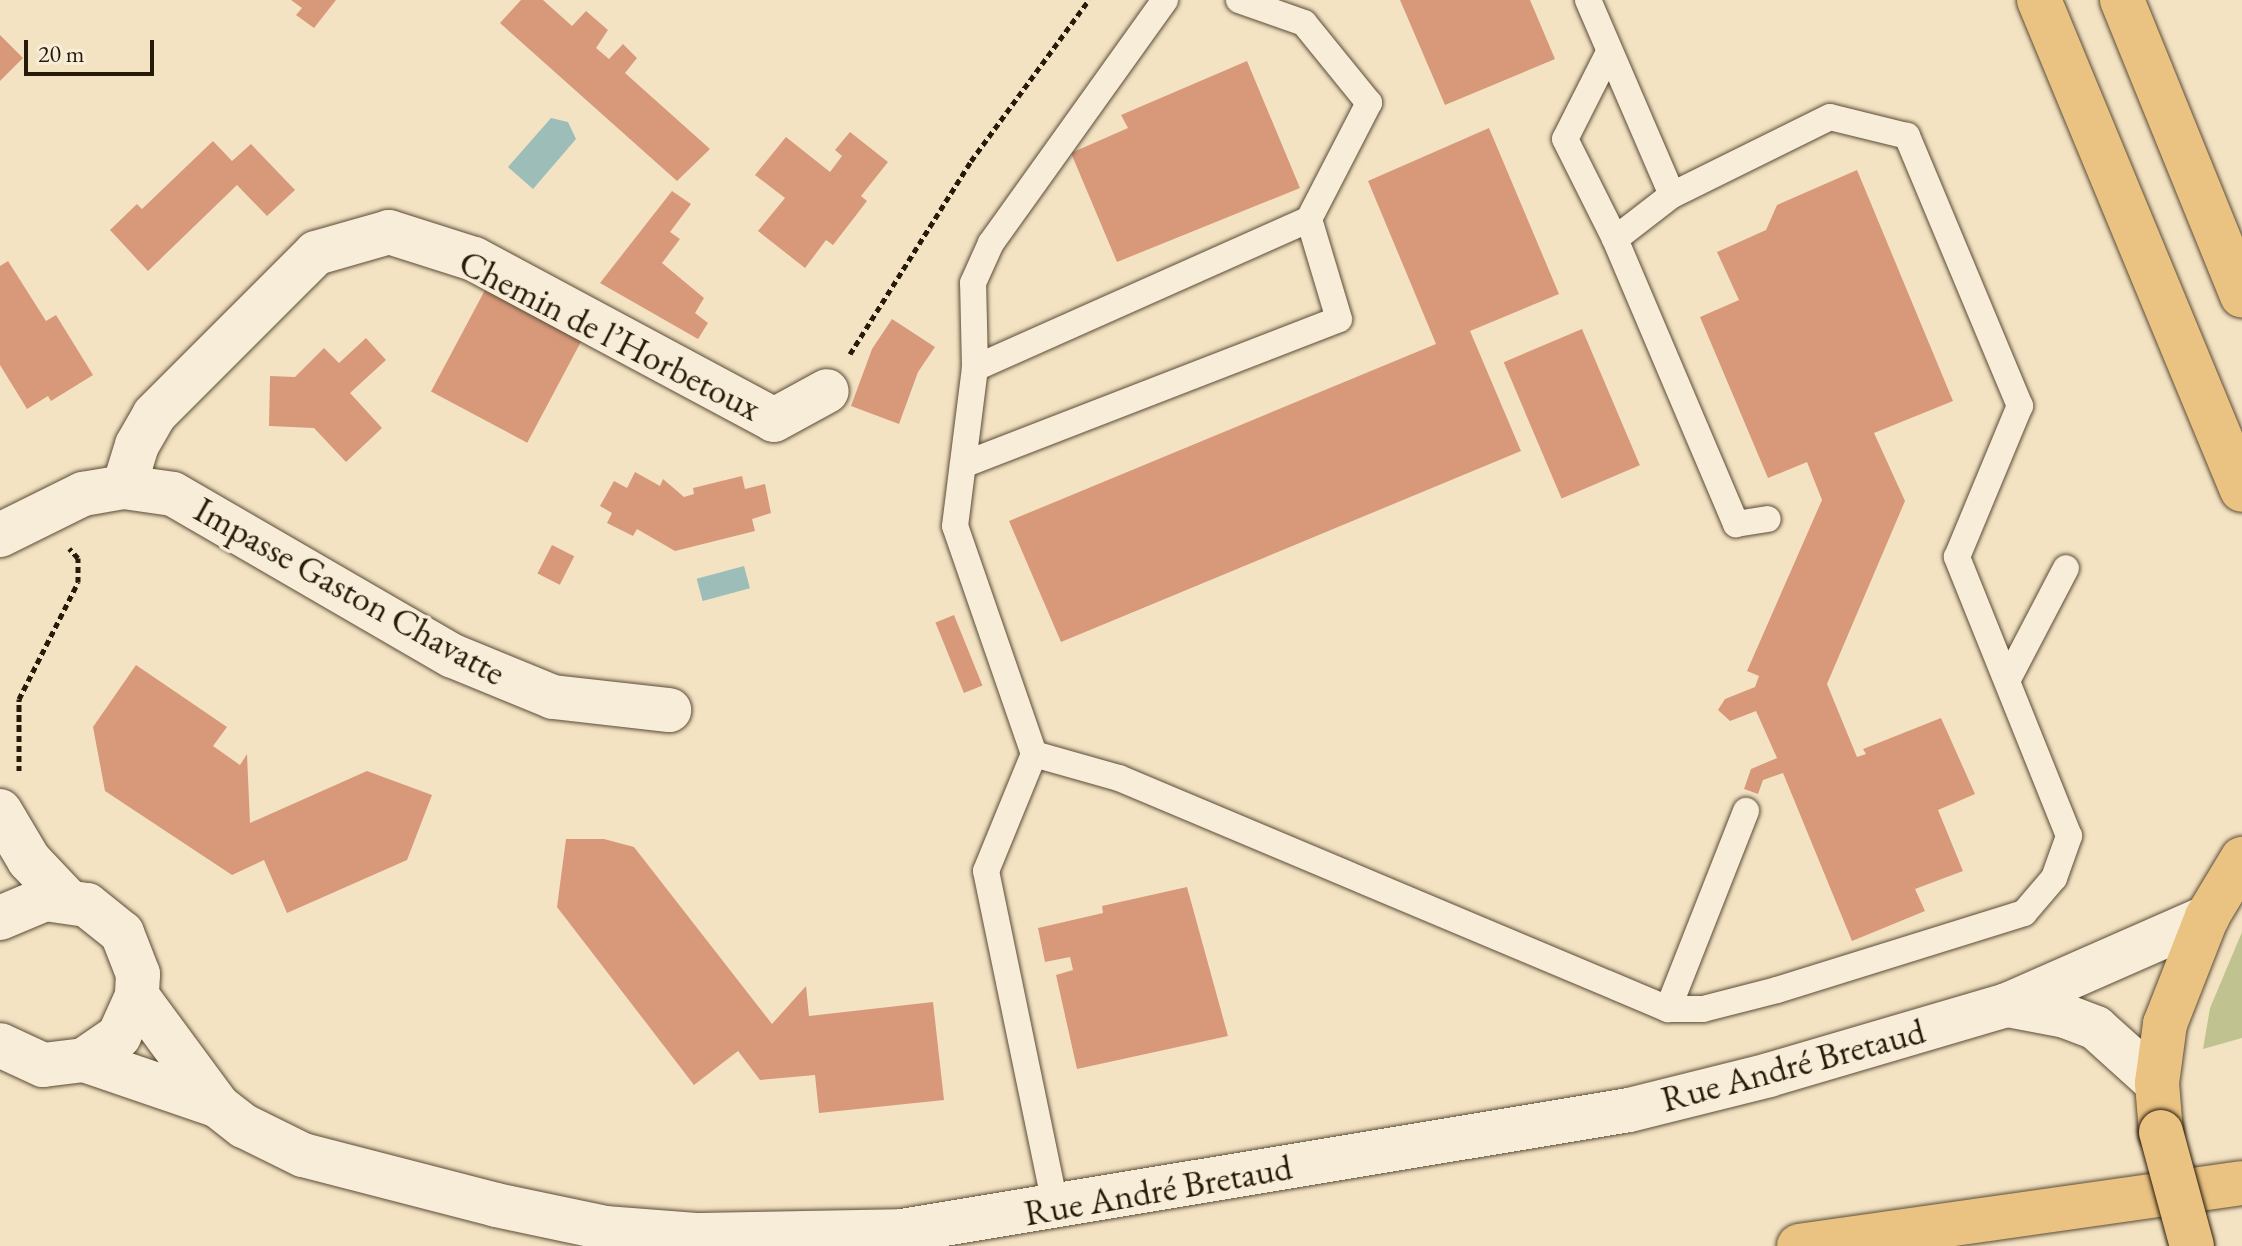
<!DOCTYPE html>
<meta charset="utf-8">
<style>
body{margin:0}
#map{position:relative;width:2242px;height:1246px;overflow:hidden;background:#f4e3c3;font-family:"EB Garamond",serif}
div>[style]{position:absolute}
.green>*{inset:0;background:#c0c290}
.water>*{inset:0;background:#9cbdb8;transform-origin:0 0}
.building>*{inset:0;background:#d7997a;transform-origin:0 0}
.path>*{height:5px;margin-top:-2.5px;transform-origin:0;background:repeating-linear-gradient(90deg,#261a08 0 6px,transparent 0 10px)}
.roads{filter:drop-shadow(0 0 2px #5a4c37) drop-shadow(0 0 2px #5a4c37)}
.service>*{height:26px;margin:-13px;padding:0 13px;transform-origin:13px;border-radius:13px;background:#f8edd8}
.minor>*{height:44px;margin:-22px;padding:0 22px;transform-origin:22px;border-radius:22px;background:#f8edd8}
.trunk>*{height:44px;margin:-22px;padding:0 22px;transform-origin:22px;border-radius:22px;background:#eac282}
.bridges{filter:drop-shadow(0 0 2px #261a08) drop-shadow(0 0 2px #261a08)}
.trunk-bridge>*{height:44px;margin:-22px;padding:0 22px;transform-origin:22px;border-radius:22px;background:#eac282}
span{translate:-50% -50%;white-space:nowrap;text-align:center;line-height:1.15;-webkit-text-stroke:7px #f8edd8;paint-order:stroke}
.street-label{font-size:36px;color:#261a08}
.scale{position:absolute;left:24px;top:40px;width:130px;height:36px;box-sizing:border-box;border:4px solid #261a08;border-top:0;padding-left:10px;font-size:24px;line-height:28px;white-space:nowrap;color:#261a08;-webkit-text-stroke:6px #f8edd8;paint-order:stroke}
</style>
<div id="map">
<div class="green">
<i style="clip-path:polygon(2242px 932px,2242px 1038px,2203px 1049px,2210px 1008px)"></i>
</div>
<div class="water">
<i style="clip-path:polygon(551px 118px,568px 122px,576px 139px,533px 189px,508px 167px)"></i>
<i style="left:744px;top:566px;width:23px;height:49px;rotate:75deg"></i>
</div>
<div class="building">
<i style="clip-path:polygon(291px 0,336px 0,314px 28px,296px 15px,302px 8px)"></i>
<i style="clip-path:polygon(521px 0,543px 0,572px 26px,586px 11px,608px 30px,596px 48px,609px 59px,623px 44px,637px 58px,625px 73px,710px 149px,677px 181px,500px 23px)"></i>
<i style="clip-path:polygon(1400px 0,1530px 0,1555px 59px,1445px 105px)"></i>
<i style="clip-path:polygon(0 35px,23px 58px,0 81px)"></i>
<i style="clip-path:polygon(1247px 61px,1300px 188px,1117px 262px,1071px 153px,1128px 128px,1121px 115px)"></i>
<i style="clip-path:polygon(1489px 128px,1559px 294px,1470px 331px,1521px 451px,1061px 642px,1009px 521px,1436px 344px,1368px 181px)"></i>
<i style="clip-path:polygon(850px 132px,888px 162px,861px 196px,867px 201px,833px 245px,826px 240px,805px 268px,758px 231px,785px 198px,755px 175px,786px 137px,830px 172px,842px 156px,835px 150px)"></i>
<i style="clip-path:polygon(213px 141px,232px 161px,251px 144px,295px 190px,267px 216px,237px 185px,148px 271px,110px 230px,137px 204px,142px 209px)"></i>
<i style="clip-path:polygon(1857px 170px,1953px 401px,1874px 433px,1905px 501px,1827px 684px,1857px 757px,1866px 754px,1863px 749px,1941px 718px,1975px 794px,1938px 810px,1963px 871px,1915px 889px,1925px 911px,1852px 941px,1783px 773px,1763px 780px,1758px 794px,1744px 789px,1751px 769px,1777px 758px,1756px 711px,1730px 721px,1718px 710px,1725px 699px,1755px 687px,1759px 676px,1747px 671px,1822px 500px,1807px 462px,1768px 478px,1700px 317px,1739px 300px,1717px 252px,1766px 230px,1777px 205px)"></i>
<i style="clip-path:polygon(672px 191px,691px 204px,670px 232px,680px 239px,662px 263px,704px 298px,695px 313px,708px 323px,698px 339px,600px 283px)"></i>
<i style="clip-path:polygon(8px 261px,46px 321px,56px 315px,93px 375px,51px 401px,48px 396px,27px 409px,0 365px,0 266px)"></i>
<i style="left:485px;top:290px;width:109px;height:115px;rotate:28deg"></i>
<i style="clip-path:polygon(892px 319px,935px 347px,918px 372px,899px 424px,851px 406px,872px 349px)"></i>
<i style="left:1582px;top:329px;width:148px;height:85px;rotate:67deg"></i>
<i style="clip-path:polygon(366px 338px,386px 360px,350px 393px,382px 428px,346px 462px,314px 428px,269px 426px,270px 376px,295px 377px,324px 348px,339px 363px)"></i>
<i style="clip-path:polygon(635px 472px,660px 486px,663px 479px,684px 497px,694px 494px,693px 488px,742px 476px,745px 489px,765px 484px,771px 513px,752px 519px,755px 531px,675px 551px,637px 529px,633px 536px,607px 523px,612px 513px,600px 506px,614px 481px,627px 488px)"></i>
<i style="left:552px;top:545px;width:25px;height:32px;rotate:27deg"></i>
<i style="left:954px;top:615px;width:76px;height:20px;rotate:68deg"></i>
<i style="clip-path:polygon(136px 665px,227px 727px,213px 746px,240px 765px,247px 754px,250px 823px,367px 771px,432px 795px,407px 860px,287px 913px,264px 860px,232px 875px,105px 791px,93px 727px)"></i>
<i style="clip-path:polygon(566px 839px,604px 839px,634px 847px,772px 1024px,806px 986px,809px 1016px,933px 1002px,944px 1100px,819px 1113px,815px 1075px,760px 1080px,738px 1051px,694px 1085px,557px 907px)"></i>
<i style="clip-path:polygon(1187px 887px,1228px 1036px,1077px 1069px,1056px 975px,1073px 970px,1070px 957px,1045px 962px,1038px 928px,1103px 913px,1102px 906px)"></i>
</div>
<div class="path">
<i style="left:850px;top:354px;width:228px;rotate:-57.9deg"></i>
<i style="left:971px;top:161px;width:200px;rotate:-53.8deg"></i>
<i style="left:19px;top:771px;width:72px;rotate:-90deg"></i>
<i style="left:19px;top:699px;width:131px;rotate:-63.2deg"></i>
<i style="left:78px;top:582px;width:24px;rotate:-90deg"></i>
<i style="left:78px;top:558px;width:13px;rotate:-132deg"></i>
</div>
<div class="roads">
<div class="service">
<i style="left:1588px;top:0;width:212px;rotate:66.7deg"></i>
<i style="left:1672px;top:195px;width:72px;rotate:142.3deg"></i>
<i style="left:1608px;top:54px;width:95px;rotate:116.8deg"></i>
<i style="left:1565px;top:139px;width:112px;rotate:63.4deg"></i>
<i style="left:1615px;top:239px;width:310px;rotate:67deg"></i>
<i style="left:1736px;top:524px;width:32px;rotate:-9deg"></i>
<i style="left:975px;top:368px;width:85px;rotate:-91.3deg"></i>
<i style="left:973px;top:283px;width:44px;rotate:-65.8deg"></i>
<i style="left:991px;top:243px;width:299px;rotate:-54.4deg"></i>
<i style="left:963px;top:465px;width:403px;rotate:-21.2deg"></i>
<i style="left:1339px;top:319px;width:104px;rotate:-106.7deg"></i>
<i style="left:2008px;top:679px;width:125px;rotate:-62.4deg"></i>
<i style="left:1034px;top:754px;width:88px;rotate:15.8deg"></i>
<i style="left:1119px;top:778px;width:596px;rotate:22.82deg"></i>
<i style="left:1668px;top:1009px;width:35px"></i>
<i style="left:1703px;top:1009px;width:76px;rotate:-14.4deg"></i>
<i style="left:1777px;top:990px;width:259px;rotate:-17.3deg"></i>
<i style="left:2024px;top:913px;width:46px;rotate:-49.4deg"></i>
<i style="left:2054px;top:878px;width:45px;rotate:-70.3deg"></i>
<i style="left:2069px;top:836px;width:301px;rotate:-111.9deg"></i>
<i style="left:1957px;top:557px;width:164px;rotate:-67.4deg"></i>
<i style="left:2020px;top:406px;width:293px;rotate:-112.7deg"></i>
<i style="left:1907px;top:136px;width:79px;rotate:-166.1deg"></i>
<i style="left:1830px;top:117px;width:176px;rotate:153.7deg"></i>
<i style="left:1668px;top:1009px;width:213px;rotate:-68.5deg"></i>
<i style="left:1056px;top:1209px;width:345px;rotate:-101.7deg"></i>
<i style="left:986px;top:871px;width:126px;rotate:-67.7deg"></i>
<i style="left:1034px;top:754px;width:241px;rotate:-109.1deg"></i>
<i style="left:955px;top:526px;width:159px;rotate:-82.8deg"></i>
<i style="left:975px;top:368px;width:366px;rotate:-24deg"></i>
<i style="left:1309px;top:219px;width:131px;rotate:-62.7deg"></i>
<i style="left:1369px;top:103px;width:103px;rotate:-129.1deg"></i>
<i style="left:1304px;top:23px;width:69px;rotate:-160.5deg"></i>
</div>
<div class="minor">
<i style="left:124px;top:487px;width:49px;rotate:8.1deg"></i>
<i style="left:173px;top:494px;width:323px;rotate:30.1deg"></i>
<i style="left:453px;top:656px;width:108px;rotate:22.3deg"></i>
<i style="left:553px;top:697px;width:117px;rotate:6.4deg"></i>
<i style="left:0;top:535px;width:93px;rotate:-26.3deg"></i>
<i style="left:83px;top:494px;width:42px;rotate:-9.7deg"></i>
<i style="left:124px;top:487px;width:44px;rotate:-72.8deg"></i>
<i style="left:137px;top:445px;width:34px;rotate:-60deg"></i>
<i style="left:154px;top:415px;width:229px;rotate:-45deg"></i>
<i style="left:316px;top:253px;width:76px;rotate:-16deg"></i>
<i style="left:389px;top:232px;width:89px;rotate:17.6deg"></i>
<i style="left:474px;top:259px;width:340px;rotate:28.2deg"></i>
<i style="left:774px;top:420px;width:60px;rotate:-28.7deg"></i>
<i style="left:0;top:811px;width:57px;rotate:59.4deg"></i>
<i style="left:29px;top:860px;width:54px;rotate:46.5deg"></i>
<i style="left:0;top:918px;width:49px;rotate:-22.9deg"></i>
<i style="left:45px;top:899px;width:42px;rotate:8.1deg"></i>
<i style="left:87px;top:905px;width:45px;rotate:38.7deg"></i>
<i style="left:122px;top:933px;width:44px;rotate:68.7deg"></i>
<i style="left:138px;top:974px;width:22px;rotate:93deg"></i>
<i style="left:137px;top:996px;width:44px;rotate:114.2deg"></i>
<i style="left:119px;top:1036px;width:42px;rotate:145.6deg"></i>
<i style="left:84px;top:1060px;width:41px;rotate:173deg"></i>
<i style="left:43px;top:1065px;width:47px;rotate:-155.1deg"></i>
<i style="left:137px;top:996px;width:137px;rotate:53.6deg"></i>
<i style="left:2007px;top:1005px;width:59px;rotate:10.7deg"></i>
<i style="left:2065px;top:1016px;width:33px;rotate:21deg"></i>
<i style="left:2096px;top:1028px;width:82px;rotate:42deg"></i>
<i style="left:84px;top:1060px;width:142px;rotate:18.9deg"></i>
<i style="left:218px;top:1106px;width:33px;rotate:38deg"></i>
<i style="left:244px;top:1126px;width:66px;rotate:26.2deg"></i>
<i style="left:303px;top:1155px;width:199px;rotate:14.5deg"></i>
<i style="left:496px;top:1205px;width:111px;rotate:11.9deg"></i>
<i style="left:605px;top:1228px;width:91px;rotate:4.4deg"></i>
<i style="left:696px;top:1235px;width:206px;rotate:-1.1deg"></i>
<i style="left:902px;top:1231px;width:737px;rotate:-9.45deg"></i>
<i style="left:1629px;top:1110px;width:144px;rotate:-14deg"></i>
<i style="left:1769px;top:1075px;width:248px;rotate:-16.4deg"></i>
<i style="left:2007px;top:1005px;width:219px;rotate:-23.7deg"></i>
</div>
<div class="trunk">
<i style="left:2039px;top:0;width:530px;rotate:67.5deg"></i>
<i style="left:2122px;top:0;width:319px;rotate:67.9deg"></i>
<i style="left:2161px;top:1132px;width:49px;rotate:-94.7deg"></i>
<i style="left:2157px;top:1083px;width:60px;rotate:-82.3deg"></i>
<i style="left:2165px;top:1024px;width:115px;rotate:-68.6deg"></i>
<i style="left:2207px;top:917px;width:68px;rotate:-58.9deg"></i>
<i style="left:1799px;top:1246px;width:447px;rotate:-8.1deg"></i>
</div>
</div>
<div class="bridges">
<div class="trunk-bridge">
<i style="left:2161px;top:1132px;width:118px;rotate:74.8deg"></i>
</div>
</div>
<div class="street-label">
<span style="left:610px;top:335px;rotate:27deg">Chemin de l’Horbetoux</span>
<span style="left:350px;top:591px;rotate:29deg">Impasse Gaston Chavatte</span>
<span style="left:1793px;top:1065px;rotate:-15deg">Rue André Bretaud</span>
<span style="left:1158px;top:1190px;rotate:-10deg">Rue André Bretaud</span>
</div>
<div class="scale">20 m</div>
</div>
